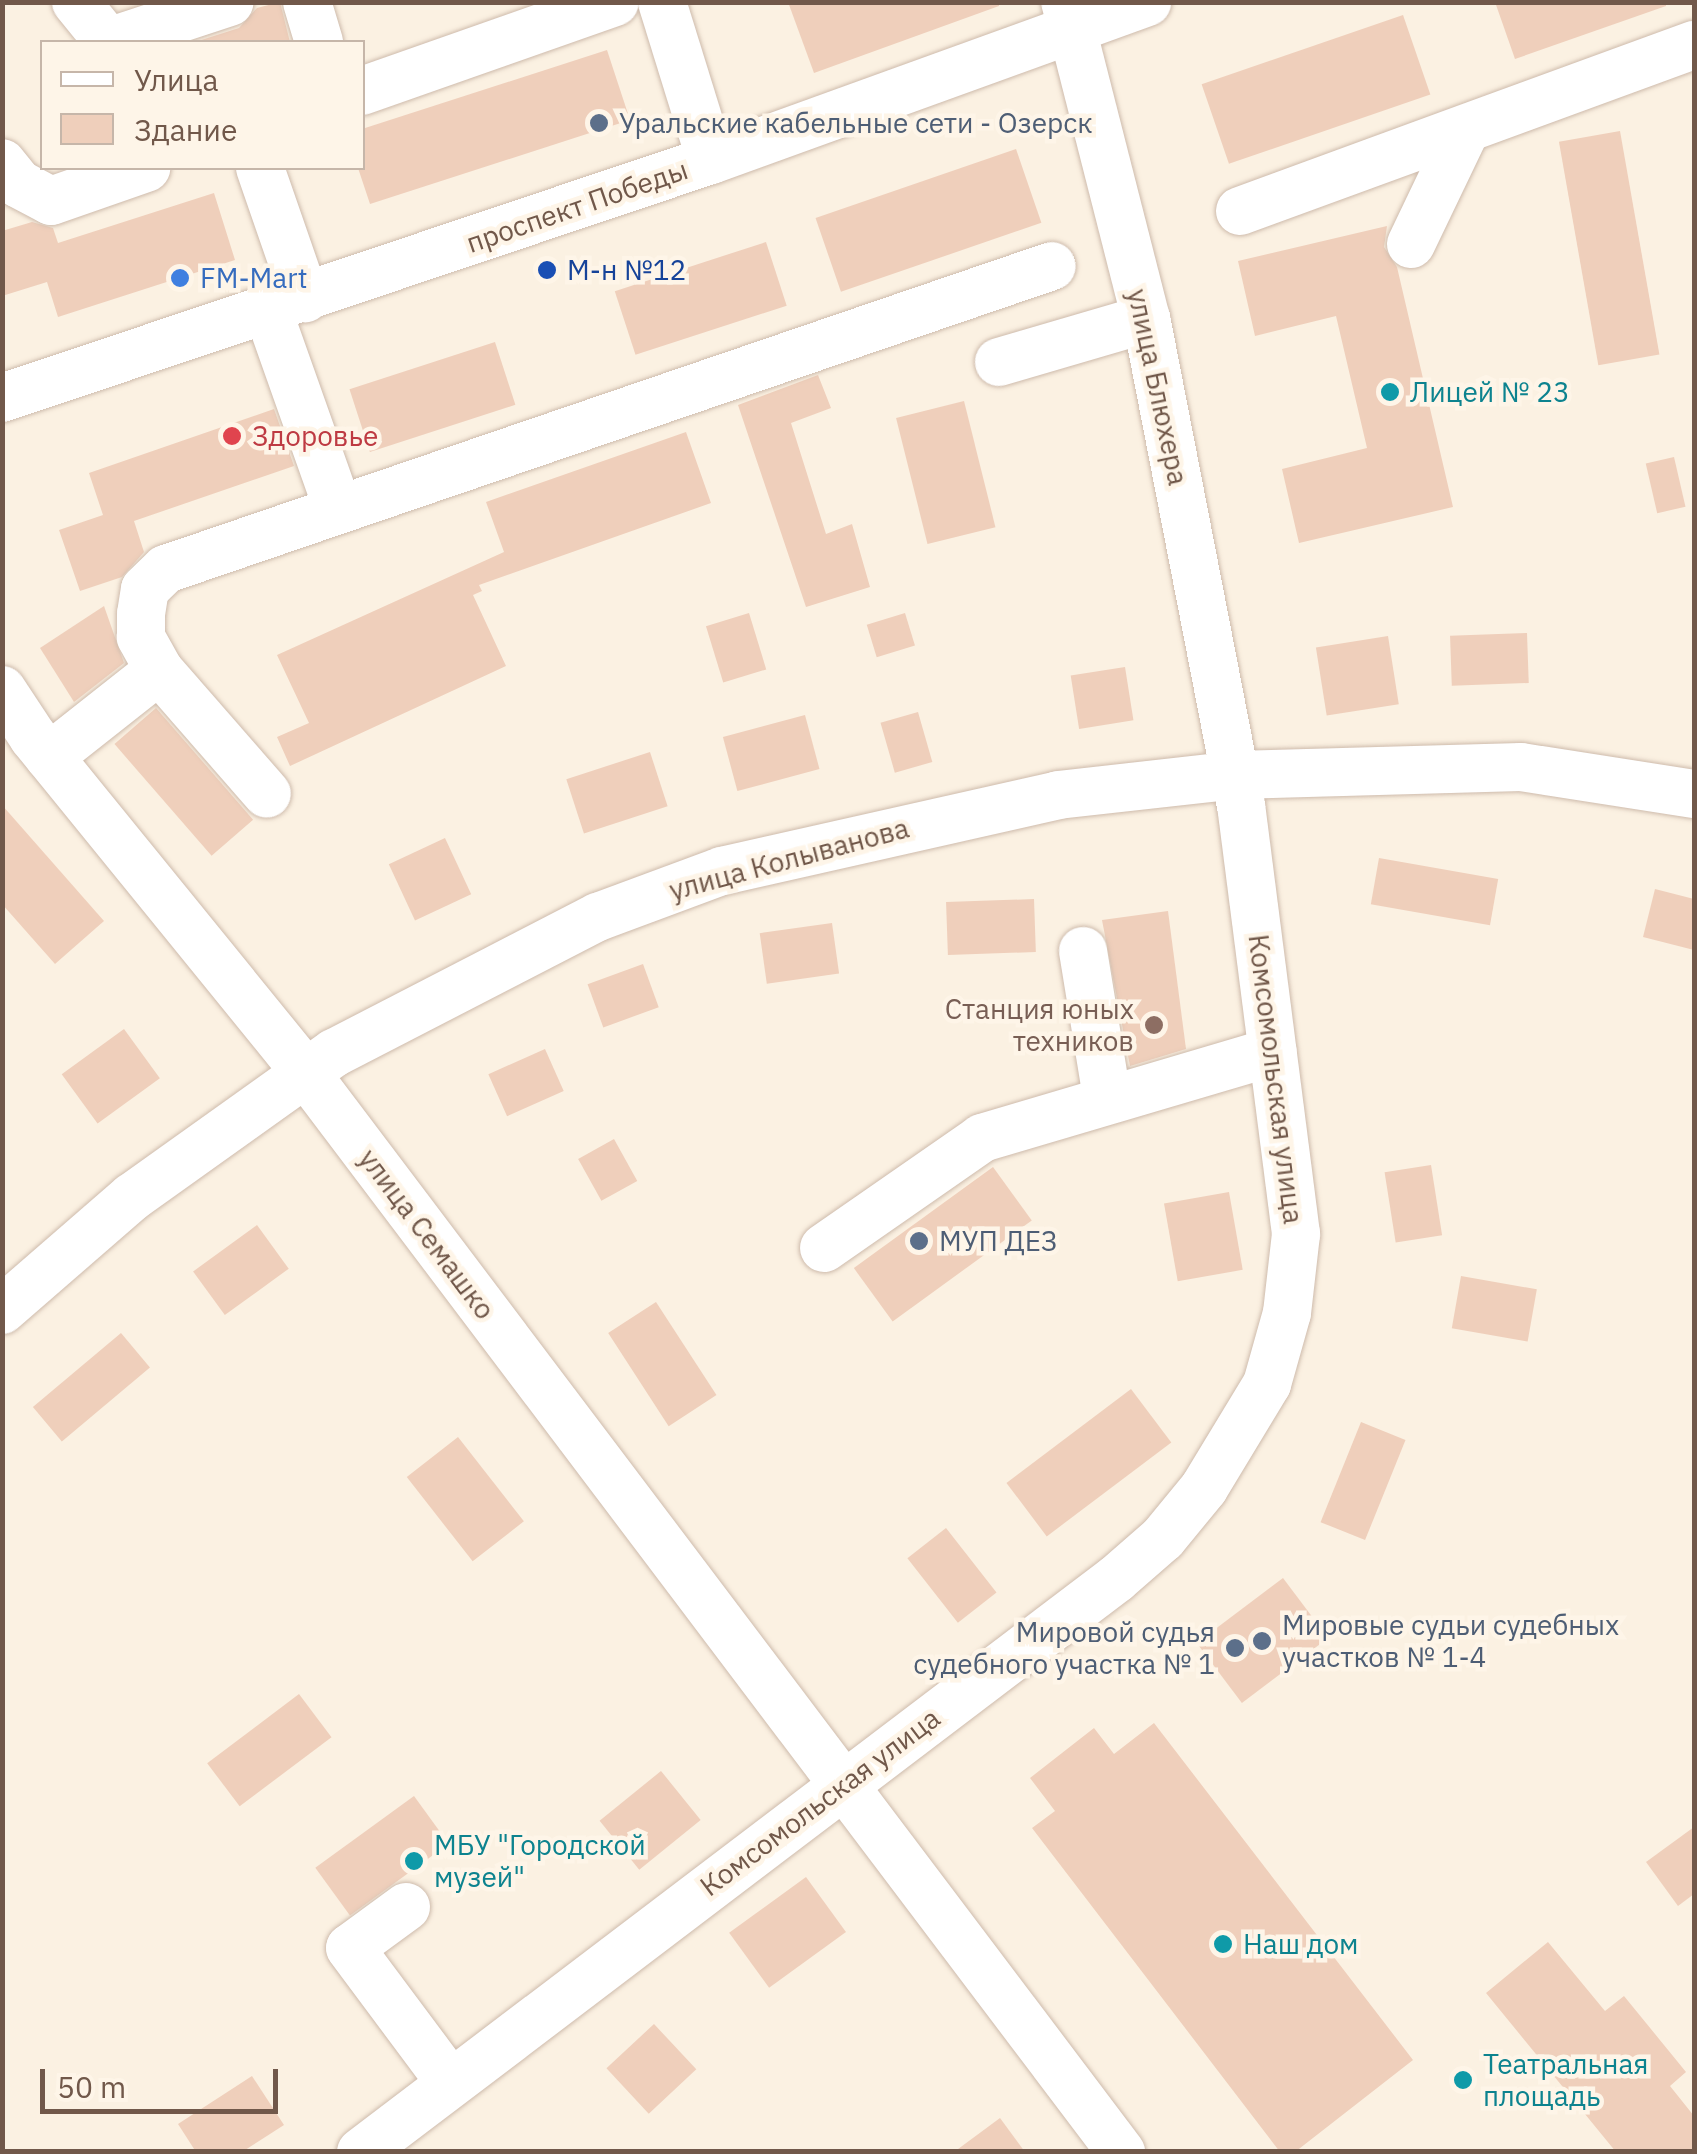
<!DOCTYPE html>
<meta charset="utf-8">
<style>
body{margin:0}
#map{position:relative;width:1697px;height:2154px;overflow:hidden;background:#fbf1e2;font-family:"IBM Plex Sans",sans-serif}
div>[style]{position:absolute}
.building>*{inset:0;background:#efcfbb;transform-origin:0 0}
.roads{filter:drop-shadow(0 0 2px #cebbac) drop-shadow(0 0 2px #cebbac)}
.minor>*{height:48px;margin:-24px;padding:0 24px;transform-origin:24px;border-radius:24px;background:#fff}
.dots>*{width:28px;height:28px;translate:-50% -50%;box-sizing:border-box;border:5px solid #fef5e8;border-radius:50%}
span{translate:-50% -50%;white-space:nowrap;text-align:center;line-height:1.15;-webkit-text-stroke:9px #fef5e8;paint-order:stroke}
.service-label{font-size:28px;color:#4e5e75}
.left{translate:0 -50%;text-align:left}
.right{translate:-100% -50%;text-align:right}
.street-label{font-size:28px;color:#71584a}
.transit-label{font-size:28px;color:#164399}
.shop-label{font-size:28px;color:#366cbe}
.culture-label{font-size:28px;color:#0d838f}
.health-label{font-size:28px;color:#be3a42}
.education-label{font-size:28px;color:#785e54}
.frame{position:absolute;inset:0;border:5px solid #71584a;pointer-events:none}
.legend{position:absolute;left:40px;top:40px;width:325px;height:130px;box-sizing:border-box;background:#fef5e8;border:2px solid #c6b6a9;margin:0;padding:12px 18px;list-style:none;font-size:30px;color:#71584a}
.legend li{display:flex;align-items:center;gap:20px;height:50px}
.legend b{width:50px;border:2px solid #c6b6a9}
.scale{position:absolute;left:40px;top:2069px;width:238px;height:45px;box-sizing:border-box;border:5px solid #71584a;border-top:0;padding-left:12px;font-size:30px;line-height:35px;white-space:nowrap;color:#71584a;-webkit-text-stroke:8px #fef5e8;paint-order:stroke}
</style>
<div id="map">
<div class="building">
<i style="clip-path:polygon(280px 2px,290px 42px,195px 42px,239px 28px,257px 8px)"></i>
<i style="clip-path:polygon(788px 2px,999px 2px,999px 6px,814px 73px)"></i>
<i style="clip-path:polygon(1495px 2px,1666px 2px,1666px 6px,1515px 59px)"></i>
<i style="left:1403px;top:15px;width:84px;height:213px;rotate:71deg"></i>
<i style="clip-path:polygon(607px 50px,630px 120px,370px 204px,358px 168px,362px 129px)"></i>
<i style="left:1620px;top:131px;width:227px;height:62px;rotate:80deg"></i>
<i style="left:1016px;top:149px;width:78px;height:212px;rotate:71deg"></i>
<i style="clip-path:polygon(214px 193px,235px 260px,58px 317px,47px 282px,2px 296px,2px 231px,32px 222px,53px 228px,58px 243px)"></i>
<i style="clip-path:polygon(1387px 226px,1384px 247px,1397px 267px,1453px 507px,1299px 543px,1282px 469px,1367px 448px,1336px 316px,1255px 336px,1238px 261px)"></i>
<i style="left:766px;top:242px;width:67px;height:159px;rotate:72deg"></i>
<i style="left:495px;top:342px;width:66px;height:153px;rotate:72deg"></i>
<i style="clip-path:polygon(818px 375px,831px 408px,791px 423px,826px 534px,852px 524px,870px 587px,806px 607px,738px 405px)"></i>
<i style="left:964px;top:401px;width:130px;height:70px;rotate:76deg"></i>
<i style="clip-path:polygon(274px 409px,294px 466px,134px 521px,144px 552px,122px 577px,80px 591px,59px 530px,103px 515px,89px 473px)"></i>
<i style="clip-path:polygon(686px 432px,711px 503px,479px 585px,482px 591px,473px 595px,506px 666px,290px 766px,277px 737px,309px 723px,277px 655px,504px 552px,486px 502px)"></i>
<i style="left:1674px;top:457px;width:51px;height:29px;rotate:77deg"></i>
<i style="clip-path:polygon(104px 606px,124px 663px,74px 702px,40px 648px)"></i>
<i style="left:749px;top:613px;width:59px;height:45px;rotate:73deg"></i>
<i style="left:905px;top:613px;width:34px;height:40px;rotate:73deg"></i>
<i style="left:1527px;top:633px;width:50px;height:77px;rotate:88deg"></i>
<i style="left:1388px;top:636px;width:69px;height:73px;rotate:81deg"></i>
<i style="left:1125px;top:667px;width:54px;height:55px;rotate:81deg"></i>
<i style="left:156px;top:708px;width:148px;height:55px;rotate:49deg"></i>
<i style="left:918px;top:712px;width:52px;height:39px;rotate:74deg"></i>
<i style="left:805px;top:715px;width:56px;height:85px;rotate:75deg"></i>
<i style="left:650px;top:752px;width:57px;height:88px;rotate:72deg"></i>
<i style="clip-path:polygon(2px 805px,104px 921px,55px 964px,2px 904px)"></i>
<i style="left:445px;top:838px;width:62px;height:62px;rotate:65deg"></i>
<i style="left:1379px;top:858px;width:121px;height:47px;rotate:10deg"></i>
<i style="clip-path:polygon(1655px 889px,1694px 899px,1694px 950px,1643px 937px)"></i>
<i style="left:1034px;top:899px;width:53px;height:88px;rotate:88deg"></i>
<i style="clip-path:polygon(1168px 911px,1186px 1049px,1130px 1066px,1102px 920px)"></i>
<i style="left:832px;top:923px;width:51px;height:73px;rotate:82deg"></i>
<i style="left:643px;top:964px;width:46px;height:59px;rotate:70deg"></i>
<i style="left:124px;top:1029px;width:61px;height:77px;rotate:54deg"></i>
<i style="left:545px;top:1049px;width:46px;height:62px;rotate:66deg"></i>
<i style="left:614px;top:1139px;width:48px;height:41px;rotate:61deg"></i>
<i style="left:1431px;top:1165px;width:71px;height:47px;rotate:81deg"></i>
<i style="left:993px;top:1167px;width:66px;height:172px;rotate:54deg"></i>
<i style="left:1229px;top:1192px;width:79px;height:66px;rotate:80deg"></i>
<i style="left:257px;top:1225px;width:54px;height:79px;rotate:54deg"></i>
<i style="left:1461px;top:1276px;width:77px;height:53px;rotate:10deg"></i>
<i style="left:656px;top:1302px;width:111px;height:57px;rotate:57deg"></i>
<i style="left:121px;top:1333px;width:45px;height:115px;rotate:50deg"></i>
<i style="left:1131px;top:1389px;width:67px;height:156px;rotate:53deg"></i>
<i style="left:1361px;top:1422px;width:48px;height:108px;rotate:22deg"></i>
<i style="left:458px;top:1437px;width:107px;height:65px;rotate:52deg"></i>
<i style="left:946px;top:1528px;width:82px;height:49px;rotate:52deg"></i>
<i style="left:1283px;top:1578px;width:75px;height:108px;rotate:53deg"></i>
<i style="left:299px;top:1694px;width:54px;height:115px;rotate:53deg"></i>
<i style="clip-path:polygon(1154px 1723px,1413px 2060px,1295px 2152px,1280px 2152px,1032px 1828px,1055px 1811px,1030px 1778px,1094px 1728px,1114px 1754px)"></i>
<i style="left:661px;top:1771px;width:63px;height:79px;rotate:51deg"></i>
<i style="left:414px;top:1796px;width:59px;height:122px;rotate:54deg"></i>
<i style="clip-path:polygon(1694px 1827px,1694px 1894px,1678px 1906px,1646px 1862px)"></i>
<i style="left:806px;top:1877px;width:68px;height:95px;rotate:54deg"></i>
<i style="clip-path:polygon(1548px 1942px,1605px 2011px,1624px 1996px,1686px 2072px,1670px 2086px,1694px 2116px,1694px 2152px,1616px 2152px,1486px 1993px)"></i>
<i style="left:654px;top:2024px;width:62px;height:65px;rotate:47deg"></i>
<i style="clip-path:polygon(252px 2076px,284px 2125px,242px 2152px,196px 2152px,178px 2124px)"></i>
<i style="clip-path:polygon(1000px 2118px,1025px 2152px,954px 2152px)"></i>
</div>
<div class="roads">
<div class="minor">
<i style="left:76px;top:2px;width:49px;rotate:50.8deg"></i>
<i style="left:307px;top:2px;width:42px;rotate:73.3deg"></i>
<i style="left:662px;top:2px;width:165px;rotate:72.8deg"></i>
<i style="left:108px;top:42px;width:128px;rotate:-18.2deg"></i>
<i style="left:362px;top:91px;width:268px;rotate:-19.4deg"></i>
<i style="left:2px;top:163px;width:27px;rotate:51deg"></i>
<i style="left:19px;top:184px;width:36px;rotate:28deg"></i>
<i style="left:51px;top:201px;width:101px;rotate:-19.2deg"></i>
<i style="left:260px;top:168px;width:138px;rotate:70.9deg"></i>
<i style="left:1240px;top:211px;width:483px;rotate:-20.1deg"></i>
<i style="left:1411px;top:244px;width:127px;rotate:-64.4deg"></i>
<i style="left:268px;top:311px;width:207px;rotate:70.5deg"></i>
<i style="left:999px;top:362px;width:153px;rotate:-16.3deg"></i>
<i style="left:2px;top:398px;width:748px;rotate:-18.56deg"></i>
<i style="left:711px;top:160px;width:464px;rotate:-19.9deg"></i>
<i style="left:159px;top:670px;width:164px;rotate:48.9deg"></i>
<i style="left:2px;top:690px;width:56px;rotate:56.6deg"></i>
<i style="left:33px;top:737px;width:432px;rotate:50.9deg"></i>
<i style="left:305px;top:1072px;width:1354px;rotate:52.93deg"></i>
<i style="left:49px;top:757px;width:140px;rotate:-38.3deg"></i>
<i style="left:159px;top:670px;width:38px;rotate:-119deg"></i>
<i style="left:141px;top:637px;width:23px;rotate:-90deg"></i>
<i style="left:141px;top:614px;width:25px;rotate:-81deg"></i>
<i style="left:145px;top:589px;width:29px;rotate:-44deg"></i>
<i style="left:166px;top:569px;width:936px;rotate:-18.88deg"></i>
<i style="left:1083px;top:951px;width:148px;rotate:80.7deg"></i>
<i style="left:824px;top:1248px;width:193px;rotate:-34.8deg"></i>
<i style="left:982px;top:1138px;width:303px;rotate:-16.5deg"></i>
<i style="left:2px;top:1310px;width:172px;rotate:-41deg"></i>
<i style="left:132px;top:1197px;width:248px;rotate:-35.5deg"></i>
<i style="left:334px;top:1053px;width:297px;rotate:-27.3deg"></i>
<i style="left:598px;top:917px;width:132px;rotate:-20.4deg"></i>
<i style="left:722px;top:871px;width:344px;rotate:-12.7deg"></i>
<i style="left:1058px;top:795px;width:179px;rotate:-6.4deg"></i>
<i style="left:1236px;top:775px;width:285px;rotate:-1.6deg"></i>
<i style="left:1521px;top:767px;width:175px;rotate:8.9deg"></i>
<i style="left:406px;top:1907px;width:69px;rotate:143.8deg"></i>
<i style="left:350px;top:1948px;width:167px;rotate:53.3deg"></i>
<i style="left:361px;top:2152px;width:948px;rotate:-37.2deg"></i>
<i style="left:1116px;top:1579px;width:62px;rotate:-41.1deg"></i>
<i style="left:1163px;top:1538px;width:65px;rotate:-50.6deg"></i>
<i style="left:1204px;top:1488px;width:122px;rotate:-58.8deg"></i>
<i style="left:1267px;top:1384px;width:74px;rotate:-74.3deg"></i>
<i style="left:1287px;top:1313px;width:80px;rotate:-83.5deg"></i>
<i style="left:1296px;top:1234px;width:432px;rotate:-97.3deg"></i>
<i style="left:1241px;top:806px;width:496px;rotate:-101deg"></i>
<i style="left:1146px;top:319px;width:327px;rotate:-104.3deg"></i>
</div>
</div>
<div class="dots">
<i style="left:599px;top:123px;background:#5c6f8a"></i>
<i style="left:547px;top:270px;background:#1a4fb4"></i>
<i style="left:180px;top:278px;background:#3f7fe0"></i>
<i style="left:1390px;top:392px;background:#0f9aa8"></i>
<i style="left:232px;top:436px;background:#e0444e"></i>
<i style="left:1154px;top:1025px;background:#8d6e63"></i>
<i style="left:919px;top:1241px;background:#5c6f8a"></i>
<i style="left:1262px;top:1641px;background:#5c6f8a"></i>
<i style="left:1235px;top:1648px;background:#5c6f8a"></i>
<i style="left:414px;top:1861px;background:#0f9aa8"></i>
<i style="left:1223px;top:1944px;background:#0f9aa8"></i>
<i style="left:1463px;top:2080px;background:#0f9aa8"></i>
</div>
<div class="service-label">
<span class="left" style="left:619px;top:123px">Уральские кабельные сети - Озерск</span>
<span class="left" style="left:939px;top:1241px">МУП ДЕЗ</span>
<span class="left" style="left:1282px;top:1641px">Мировые судьи судебных<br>участков № 1-4</span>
<span class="right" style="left:1215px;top:1648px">Мировой судья<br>судебного участка № 1</span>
</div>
<div class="street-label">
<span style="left:577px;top:206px;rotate:-19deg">проспект Победы</span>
<span style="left:1158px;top:387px;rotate:78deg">улица Блюхера</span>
<span style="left:789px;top:859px;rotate:-15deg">улица Колыванова</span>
<span style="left:1276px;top:1079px;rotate:83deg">Комсомольская улица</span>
<span style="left:427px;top:1234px;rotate:53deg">улица Семашко</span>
<span style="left:820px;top:1802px;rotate:-37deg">Комсомольская улица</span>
</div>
<div class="transit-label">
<span class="left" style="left:567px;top:270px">М-н №12</span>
</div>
<div class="shop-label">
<span class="left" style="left:200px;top:278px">FM-Mart</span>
</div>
<div class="culture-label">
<span class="left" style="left:1410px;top:392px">Лицей № 23</span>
<span class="left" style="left:434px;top:1861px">МБУ "Городской<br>музей"</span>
<span class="left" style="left:1243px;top:1944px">Наш дом</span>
<span class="left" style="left:1483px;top:2080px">Театральная<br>площадь</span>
</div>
<div class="health-label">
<span class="left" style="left:252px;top:436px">Здоровье</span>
</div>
<div class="education-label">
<span class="right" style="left:1134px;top:1025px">Станция юных<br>техников</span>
</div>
<div class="frame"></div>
<ul class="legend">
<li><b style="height:12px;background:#fff"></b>Улица</li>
<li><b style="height:28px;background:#efcfbb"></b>Здание</li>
</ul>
<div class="scale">50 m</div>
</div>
